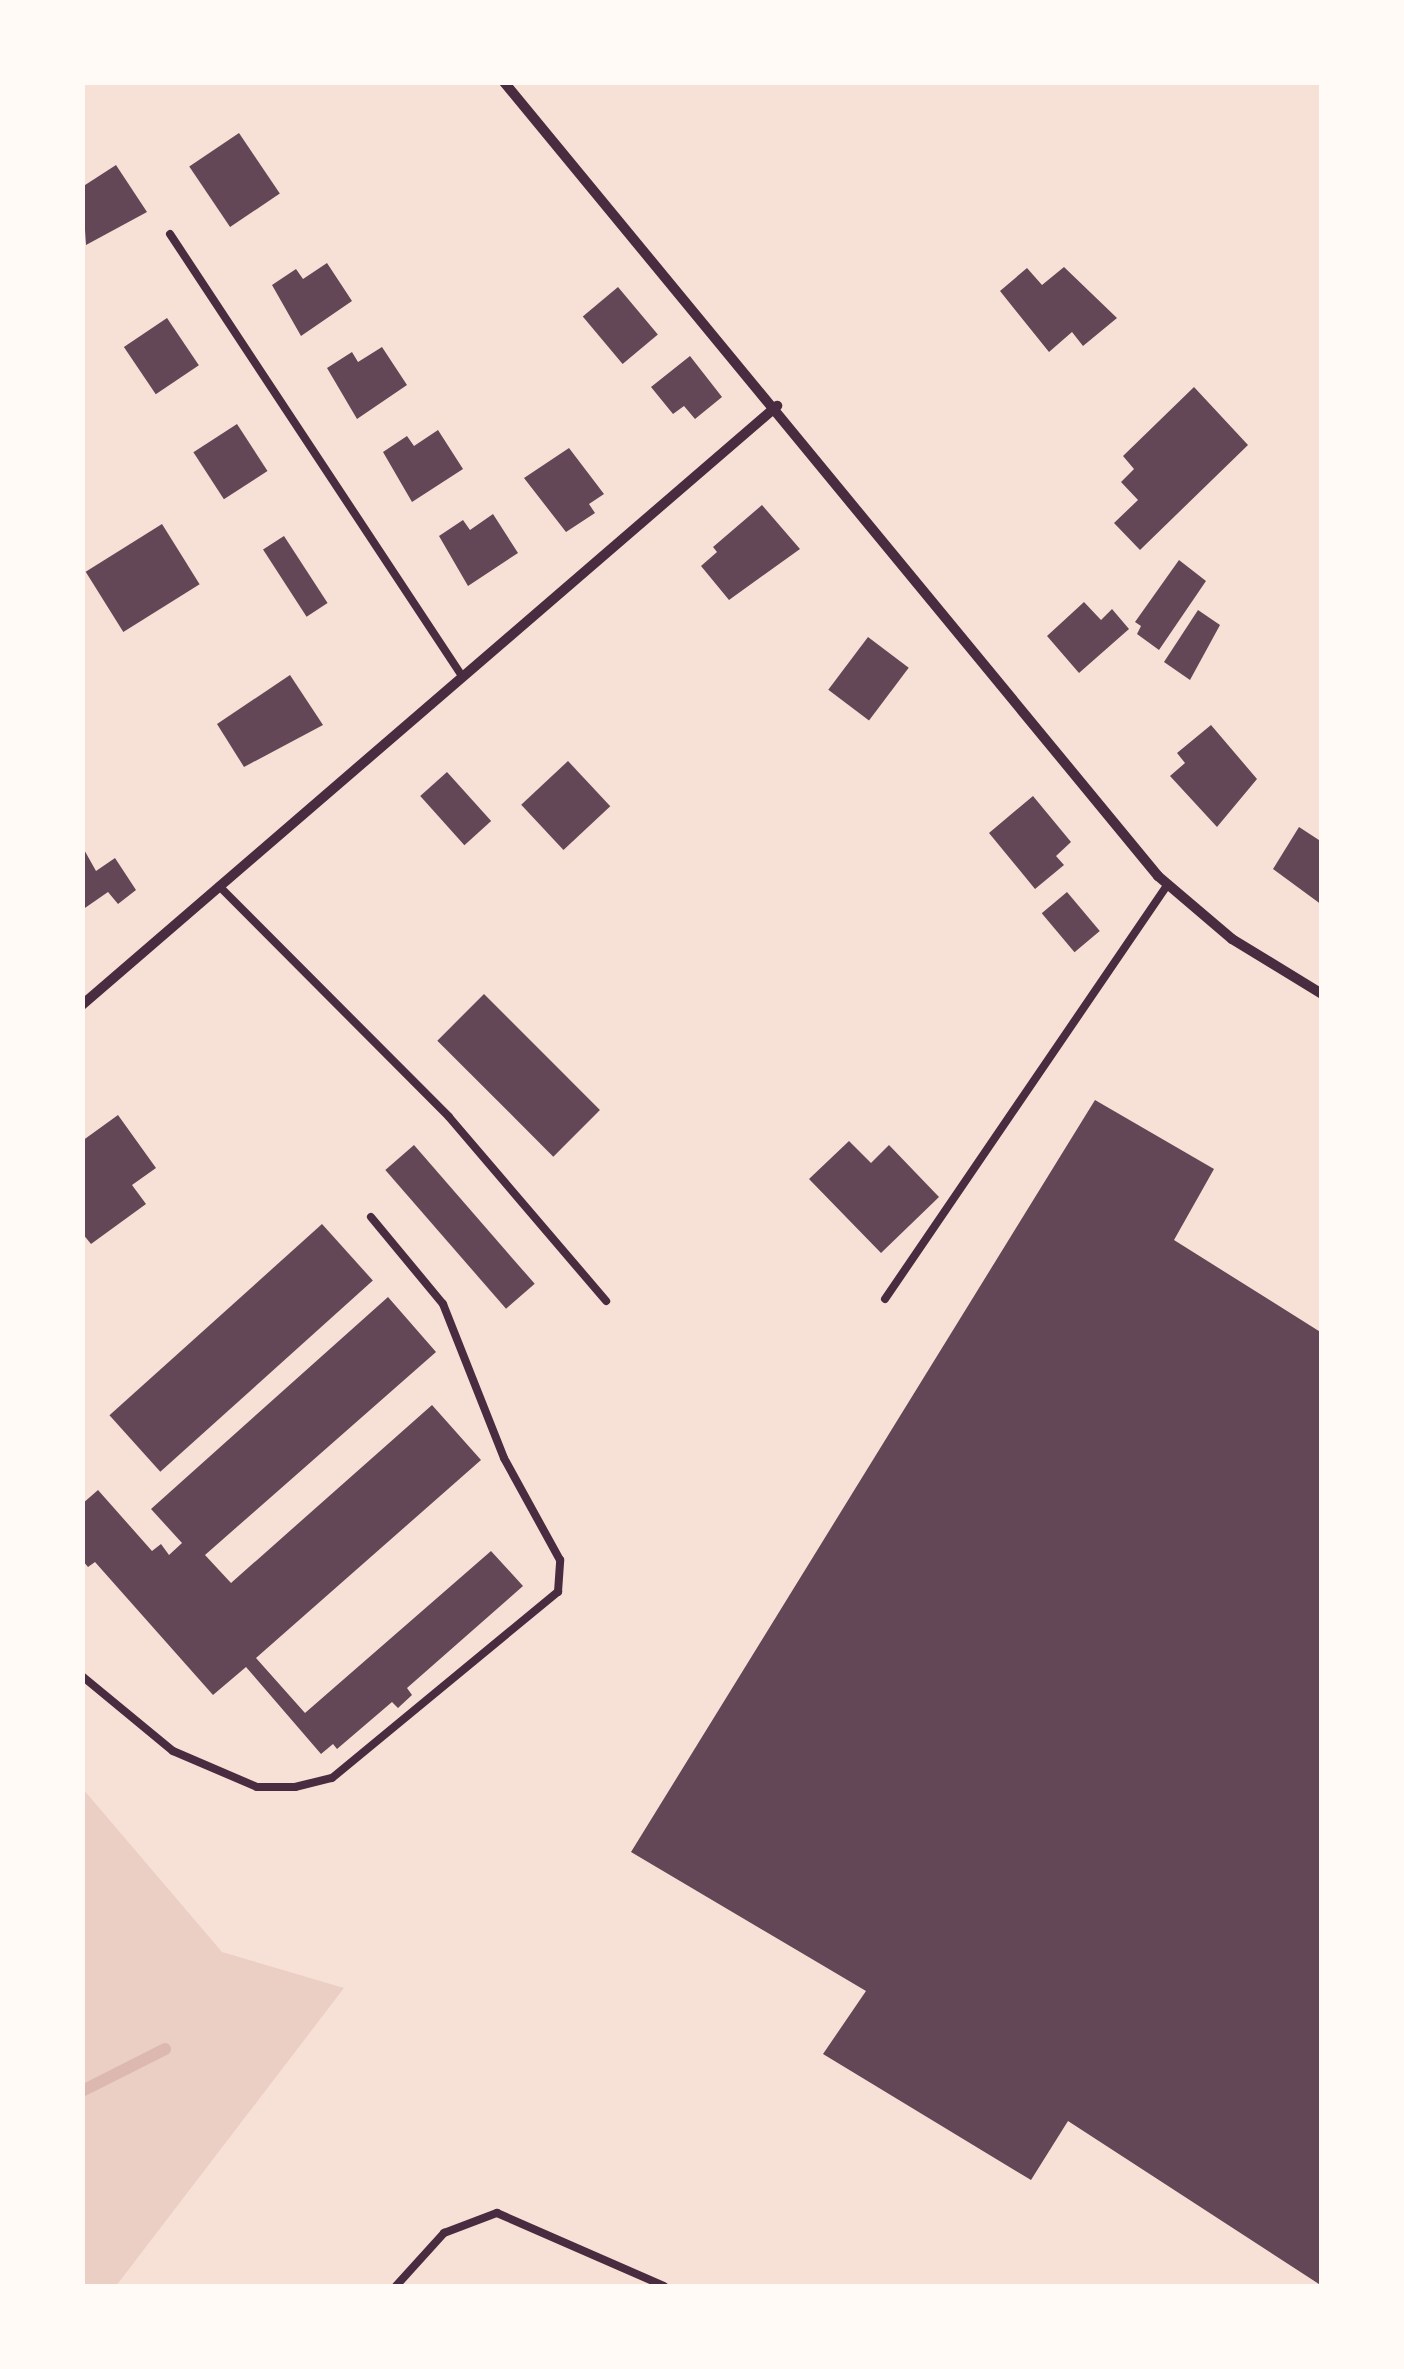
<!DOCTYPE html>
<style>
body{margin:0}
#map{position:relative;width:1404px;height:2369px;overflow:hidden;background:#f7e1d7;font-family:"Roboto Condensed",sans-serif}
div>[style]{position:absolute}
.green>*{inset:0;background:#ebcfc5}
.stream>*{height:12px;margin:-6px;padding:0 6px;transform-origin:6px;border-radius:6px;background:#dcb8b0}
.building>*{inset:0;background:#644757;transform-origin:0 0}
.service>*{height:8px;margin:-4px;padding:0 4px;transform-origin:4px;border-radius:4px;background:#4a2c40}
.minor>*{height:10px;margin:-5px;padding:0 5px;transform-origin:5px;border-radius:5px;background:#4a2c40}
span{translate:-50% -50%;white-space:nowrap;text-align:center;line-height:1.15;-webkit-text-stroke:10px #fffaf5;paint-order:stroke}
.frame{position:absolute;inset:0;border:85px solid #fffaf5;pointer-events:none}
</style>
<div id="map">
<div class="green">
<i style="clip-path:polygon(83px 1789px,222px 1952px,344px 1988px,116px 2286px,83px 2286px)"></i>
</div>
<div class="stream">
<i style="left:82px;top:2091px;width:93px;rotate:-26.8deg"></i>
</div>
<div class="building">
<i style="left:239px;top:133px;width:73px;height:60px;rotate:56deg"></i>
<i style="clip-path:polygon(116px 165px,147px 212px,86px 245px,82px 187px)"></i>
<i style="clip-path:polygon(327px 263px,352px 301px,301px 336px,272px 285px,296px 269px,303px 279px)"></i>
<i style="clip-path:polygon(1064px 267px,1117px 318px,1083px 346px,1072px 332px,1049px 352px,1000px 291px,1027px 268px,1042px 285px)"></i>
<i style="left:618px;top:287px;width:62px;height:46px;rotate:50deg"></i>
<i style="left:167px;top:318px;width:57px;height:52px;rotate:56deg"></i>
<i style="clip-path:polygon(382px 347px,407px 385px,357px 419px,327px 368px,352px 352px,358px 362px)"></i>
<i style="clip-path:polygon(690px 356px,722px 397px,695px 419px,684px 406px,673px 414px,651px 387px)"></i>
<i style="clip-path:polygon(1194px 387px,1248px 445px,1140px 550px,1114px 523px,1138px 500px,1121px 482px,1134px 469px,1123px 456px)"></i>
<i style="left:237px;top:424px;width:56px;height:52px;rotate:57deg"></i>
<i style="clip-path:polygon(438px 430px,463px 469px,412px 502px,383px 452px,407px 436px,414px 446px)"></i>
<i style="clip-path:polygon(569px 448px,604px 494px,589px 504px,595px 513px,566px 532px,524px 478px)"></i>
<i style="clip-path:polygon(762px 505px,800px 549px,729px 600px,701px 566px,717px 552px,713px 547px)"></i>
<i style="clip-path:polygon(493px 514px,518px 553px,468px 586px,439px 536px,463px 520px,470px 530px)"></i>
<i style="left:162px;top:524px;width:71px;height:90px;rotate:58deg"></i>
<i style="left:284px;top:536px;width:80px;height:25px;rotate:57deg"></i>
<i style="clip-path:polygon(1179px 560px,1206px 581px,1159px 650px,1137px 634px,1141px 626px,1135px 622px)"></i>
<i style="clip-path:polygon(1084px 602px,1101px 620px,1112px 609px,1129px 629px,1079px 673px,1047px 636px)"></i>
<i style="clip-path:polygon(1198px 610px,1220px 625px,1190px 680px,1164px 662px)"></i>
<i style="left:868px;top:637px;width:51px;height:66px;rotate:37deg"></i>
<i style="clip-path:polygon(290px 675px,323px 725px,244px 767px,217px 724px)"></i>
<i style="clip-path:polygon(1211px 725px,1257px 779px,1217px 827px,1170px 776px,1185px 763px,1177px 753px)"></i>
<i style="left:568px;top:761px;width:62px;height:64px;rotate:47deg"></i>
<i style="left:447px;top:772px;width:66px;height:36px;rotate:48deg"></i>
<i style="clip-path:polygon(1033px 796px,1071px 842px,1056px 856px,1064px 865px,1035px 889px,989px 833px)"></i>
<i style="clip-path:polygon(1299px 827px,1322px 842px,1322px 905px,1273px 869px)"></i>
<i style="clip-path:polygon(82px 846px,96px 871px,115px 858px,136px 890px,118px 904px,108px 892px,82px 910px)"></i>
<i style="left:1067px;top:892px;width:51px;height:33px;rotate:50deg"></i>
<i style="left:484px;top:994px;width:164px;height:66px;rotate:45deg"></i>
<i style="clip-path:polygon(1095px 1100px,1214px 1169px,1174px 1240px,1322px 1333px,1322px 2286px,1068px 2121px,1031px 2180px,823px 2054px,866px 1991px,631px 1852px)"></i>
<i style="clip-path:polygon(118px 1115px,156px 1168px,132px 1185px,146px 1204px,91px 1244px,82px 1233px,82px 1141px)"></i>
<i style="clip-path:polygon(849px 1141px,871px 1163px,889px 1145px,939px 1197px,881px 1253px,809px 1179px)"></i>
<i style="left:414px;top:1145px;width:184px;height:38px;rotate:49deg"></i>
<i style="left:322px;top:1224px;width:76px;height:286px;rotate:48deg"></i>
<i style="clip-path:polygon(388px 1297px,436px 1352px,205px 1555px,231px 1583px,432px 1405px,481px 1460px,256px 1658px,305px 1713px,491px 1551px,523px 1586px,407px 1688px,412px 1695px,398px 1708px,392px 1702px,337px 1749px,333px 1744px,321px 1754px,246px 1667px,213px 1695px,95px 1562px,88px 1567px,82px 1560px,82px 1504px,98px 1490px,152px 1551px,161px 1544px,169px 1555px,182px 1543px,151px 1509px)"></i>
</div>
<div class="service">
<i style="left:170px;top:234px;width:526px;rotate:56.55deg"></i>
<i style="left:219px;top:886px;width:326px;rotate:45.1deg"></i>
<i style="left:449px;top:1117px;width:242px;rotate:49.5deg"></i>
<i style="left:885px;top:1299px;width:502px;rotate:-55.71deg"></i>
<i style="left:82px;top:1676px;width:118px;rotate:39.5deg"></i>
<i style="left:173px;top:1751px;width:91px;rotate:23.2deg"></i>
<i style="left:257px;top:1787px;width:38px"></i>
<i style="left:295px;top:1787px;width:38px;rotate:-14deg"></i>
<i style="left:332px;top:1778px;width:293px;rotate:-39.5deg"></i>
<i style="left:558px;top:1592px;width:32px;rotate:-86deg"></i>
<i style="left:560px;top:1560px;width:116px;rotate:-118.8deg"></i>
<i style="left:504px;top:1458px;width:166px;rotate:-111.6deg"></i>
<i style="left:443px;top:1304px;width:113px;rotate:-129.6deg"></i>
<i style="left:396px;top:2286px;width:72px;rotate:-47.8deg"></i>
<i style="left:444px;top:2233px;width:57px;rotate:-20.7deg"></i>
<i style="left:497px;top:2213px;width:182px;rotate:23.6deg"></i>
</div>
<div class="minor">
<i style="left:504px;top:82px;width:1029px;rotate:50.52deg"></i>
<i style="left:1158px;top:876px;width:97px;rotate:40.4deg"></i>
<i style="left:1232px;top:939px;width:105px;rotate:31.4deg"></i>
<i style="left:82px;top:1005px;width:918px;rotate:-40.76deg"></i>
</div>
<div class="frame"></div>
</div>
